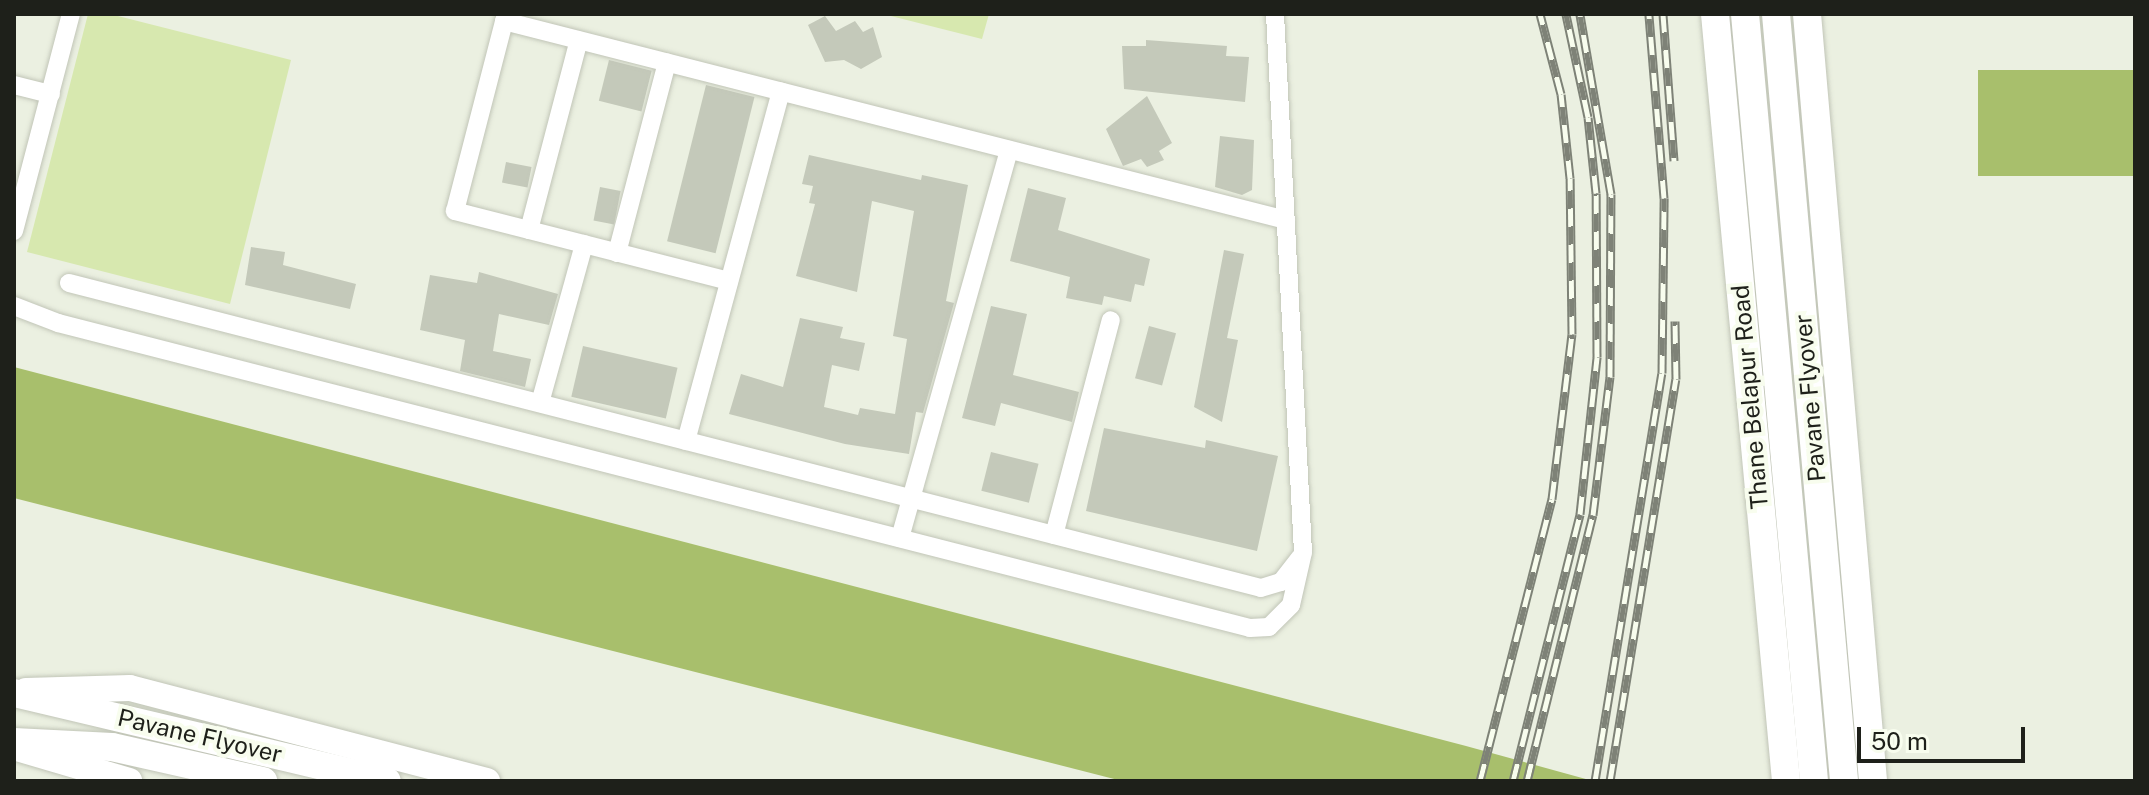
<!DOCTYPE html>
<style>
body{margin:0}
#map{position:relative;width:2149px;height:795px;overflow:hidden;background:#ebf0e1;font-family:"Public Sans",sans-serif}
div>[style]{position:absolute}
.green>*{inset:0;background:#d7e8af}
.water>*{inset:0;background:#a8bf6c;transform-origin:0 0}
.building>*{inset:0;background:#c4c9ba;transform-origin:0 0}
.roads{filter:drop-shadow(0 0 2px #c1c5b7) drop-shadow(0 0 2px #c1c5b7)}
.minor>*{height:18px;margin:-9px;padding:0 9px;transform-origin:9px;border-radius:9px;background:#fff}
.secondary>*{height:26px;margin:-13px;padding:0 13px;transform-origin:13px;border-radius:13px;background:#fff}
.primary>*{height:28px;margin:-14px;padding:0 14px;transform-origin:14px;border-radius:14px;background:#fff}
.rail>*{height:9px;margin-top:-4.5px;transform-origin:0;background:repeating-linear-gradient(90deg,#f8fdee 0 18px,#7e8277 0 36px);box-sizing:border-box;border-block:2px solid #7e8277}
span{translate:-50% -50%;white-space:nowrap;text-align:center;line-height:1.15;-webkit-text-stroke:8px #f8fdee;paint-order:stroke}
.street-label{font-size:24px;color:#1e201a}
.frame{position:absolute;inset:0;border:16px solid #1e201a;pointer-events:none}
.scale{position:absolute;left:1857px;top:727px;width:168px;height:36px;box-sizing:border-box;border:4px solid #1e201a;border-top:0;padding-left:10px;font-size:24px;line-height:28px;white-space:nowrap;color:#1e201a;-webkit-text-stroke:6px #f8fdee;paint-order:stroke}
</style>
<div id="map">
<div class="green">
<i style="clip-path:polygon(88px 14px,110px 14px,291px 60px,230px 304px,27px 252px)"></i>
<i style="clip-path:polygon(883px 14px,989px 14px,982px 39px)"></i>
</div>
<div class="water">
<i style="left:2135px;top:70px;width:106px;height:157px;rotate:90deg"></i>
<i style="clip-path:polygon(14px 367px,1466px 746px,1593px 781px,1122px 781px,14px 498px)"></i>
</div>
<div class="building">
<i style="clip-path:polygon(825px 16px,836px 31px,855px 21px,863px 32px,873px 27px,882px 57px,861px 69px,844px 60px,825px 62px,808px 25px)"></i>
<i style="clip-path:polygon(1146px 40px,1227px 46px,1226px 56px,1249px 57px,1245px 102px,1124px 89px,1122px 46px,1146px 46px)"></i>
<i style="left:609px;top:60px;width:44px;height:42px;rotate:14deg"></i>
<i style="left:706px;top:85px;width:50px;height:161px;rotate:14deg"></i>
<i style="clip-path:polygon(1147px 96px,1172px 143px,1159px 151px,1164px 160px,1147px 167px,1141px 159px,1123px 166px,1106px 129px)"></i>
<i style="clip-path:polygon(1220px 136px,1254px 140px,1252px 190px,1242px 195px,1215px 187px)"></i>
<i style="clip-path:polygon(809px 155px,921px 180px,922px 175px,968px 185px,946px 301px,954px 303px,923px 413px,916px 412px,909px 454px,845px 444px,729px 414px,741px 374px,783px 387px,800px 318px,843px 327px,840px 338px,865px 343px,859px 371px,832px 365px,824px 407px,858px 415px,860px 408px,895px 414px,907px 339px,893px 336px,914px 211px,872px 201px,857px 292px,796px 276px,815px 204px,809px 203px,813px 186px,802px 184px)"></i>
<i style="left:506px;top:162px;width:26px;height:21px;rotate:11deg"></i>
<i style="left:600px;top:187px;width:21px;height:34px;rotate:11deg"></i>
<i style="clip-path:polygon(1028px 188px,1066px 198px,1058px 230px,1150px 259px,1144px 286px,1135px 284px,1131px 302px,1104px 296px,1102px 305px,1066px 298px,1070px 277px,1010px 261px)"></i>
<i style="clip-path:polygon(251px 247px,285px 252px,283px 265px,356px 284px,350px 309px,245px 285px)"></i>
<i style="clip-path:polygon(1224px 250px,1244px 254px,1227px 338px,1238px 340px,1222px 422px,1194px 407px)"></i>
<i style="clip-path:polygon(479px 272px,558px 294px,549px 325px,499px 314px,493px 351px,531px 359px,525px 387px,460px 371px,465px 340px,420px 330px,430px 275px,477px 283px)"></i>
<i style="clip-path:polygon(991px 306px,1027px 314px,1013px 375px,1079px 392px,1072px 422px,1001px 403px,995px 426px,962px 418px)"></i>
<i style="left:1149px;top:326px;width:28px;height:54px;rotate:15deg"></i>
<i style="left:583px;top:346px;width:97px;height:52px;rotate:13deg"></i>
<i style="clip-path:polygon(1104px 428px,1205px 448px,1206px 440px,1278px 456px,1257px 551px,1086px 511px)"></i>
<i style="left:991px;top:452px;width:49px;height:40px;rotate:14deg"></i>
</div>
<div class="roads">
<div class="minor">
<i style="left:14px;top:85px;width:38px;rotate:14deg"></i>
<i style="left:529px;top:230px;width:196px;rotate:-75.3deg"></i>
<i style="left:14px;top:231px;width:224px;rotate:-75.3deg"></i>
<i style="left:617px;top:253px;width:197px;rotate:-75.3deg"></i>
<i style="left:729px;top:281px;width:283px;rotate:-165.7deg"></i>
<i style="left:455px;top:211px;width:196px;rotate:-75.5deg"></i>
<i style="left:504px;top:21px;width:807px;rotate:14.28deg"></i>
<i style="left:69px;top:283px;width:1230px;rotate:14.35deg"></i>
<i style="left:1261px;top:588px;width:21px;rotate:-17deg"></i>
<i style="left:1281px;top:582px;width:31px;rotate:-52deg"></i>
<i style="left:14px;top:306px;width:47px;rotate:21.1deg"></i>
<i style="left:58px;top:323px;width:1230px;rotate:14.35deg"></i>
<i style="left:1250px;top:628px;width:19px;rotate:-3deg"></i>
<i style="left:1269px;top:627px;width:31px;rotate:-45deg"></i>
<i style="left:1291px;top:605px;width:54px;rotate:-77.2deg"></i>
<i style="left:1303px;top:552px;width:539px;rotate:-92.98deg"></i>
<i style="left:540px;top:403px;width:165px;rotate:-74.5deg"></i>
<i style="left:686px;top:441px;width:362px;rotate:-74.8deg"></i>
<i style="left:1054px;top:535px;width:222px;rotate:-75.2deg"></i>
<i style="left:900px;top:538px;width:403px;rotate:-74.3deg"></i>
</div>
<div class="secondary">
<i style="left:26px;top:691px;width:104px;rotate:-1.7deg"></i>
<i style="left:130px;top:688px;width:369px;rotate:14.6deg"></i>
<i style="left:17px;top:748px;width:117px;rotate:16.4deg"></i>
</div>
<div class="primary">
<i style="left:1715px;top:14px;width:770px;rotate:84.71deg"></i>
<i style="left:1745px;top:14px;width:770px;rotate:84.86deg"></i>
<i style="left:1776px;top:14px;width:770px;rotate:84.93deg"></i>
<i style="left:1807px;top:14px;width:770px;rotate:85.08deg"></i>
<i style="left:14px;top:693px;width:383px;rotate:13.3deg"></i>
<i style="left:14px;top:742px;width:98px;rotate:2.9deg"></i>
<i style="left:112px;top:747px;width:155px;rotate:12.7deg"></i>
</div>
</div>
<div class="rail">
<i style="left:1663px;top:14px;width:147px;rotate:85.7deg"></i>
<i style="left:1480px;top:781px;width:291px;rotate:-75.7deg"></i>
<i style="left:1552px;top:499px;width:166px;rotate:-83.1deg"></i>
<i style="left:1572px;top:334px;width:156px;rotate:-90.7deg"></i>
<i style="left:1570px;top:178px;width:84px;rotate:-96.1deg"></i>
<i style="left:1561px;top:94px;width:83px;rotate:-104.7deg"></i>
<i style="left:1513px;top:781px;width:275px;rotate:-75.9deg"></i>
<i style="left:1580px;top:514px;width:158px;rotate:-83.8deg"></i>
<i style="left:1597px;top:357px;width:164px;rotate:-90.3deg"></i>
<i style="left:1596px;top:193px;width:76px;rotate:-96deg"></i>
<i style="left:1588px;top:117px;width:105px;rotate:-102.1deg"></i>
<i style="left:1527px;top:781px;width:274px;rotate:-76.1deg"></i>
<i style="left:1593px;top:515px;width:139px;rotate:-83deg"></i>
<i style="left:1610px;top:377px;width:183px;rotate:-89.7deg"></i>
<i style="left:1611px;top:194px;width:183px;rotate:-99.8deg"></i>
<i style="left:1595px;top:781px;width:413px;rotate:-80.7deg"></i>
<i style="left:1662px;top:373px;width:175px;rotate:-89.3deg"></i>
<i style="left:1664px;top:198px;width:185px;rotate:-94.7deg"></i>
<i style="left:1610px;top:781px;width:407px;rotate:-80.7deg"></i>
<i style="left:1676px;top:379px;width:58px;rotate:-91deg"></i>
</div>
<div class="street-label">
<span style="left:1750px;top:397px;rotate:-95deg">Thane Belapur Road</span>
<span style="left:1810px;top:398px;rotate:-95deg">Pavane Flyover</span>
<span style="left:200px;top:736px;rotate:13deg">Pavane Flyover</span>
</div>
<div class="frame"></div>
<div class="scale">50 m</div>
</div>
